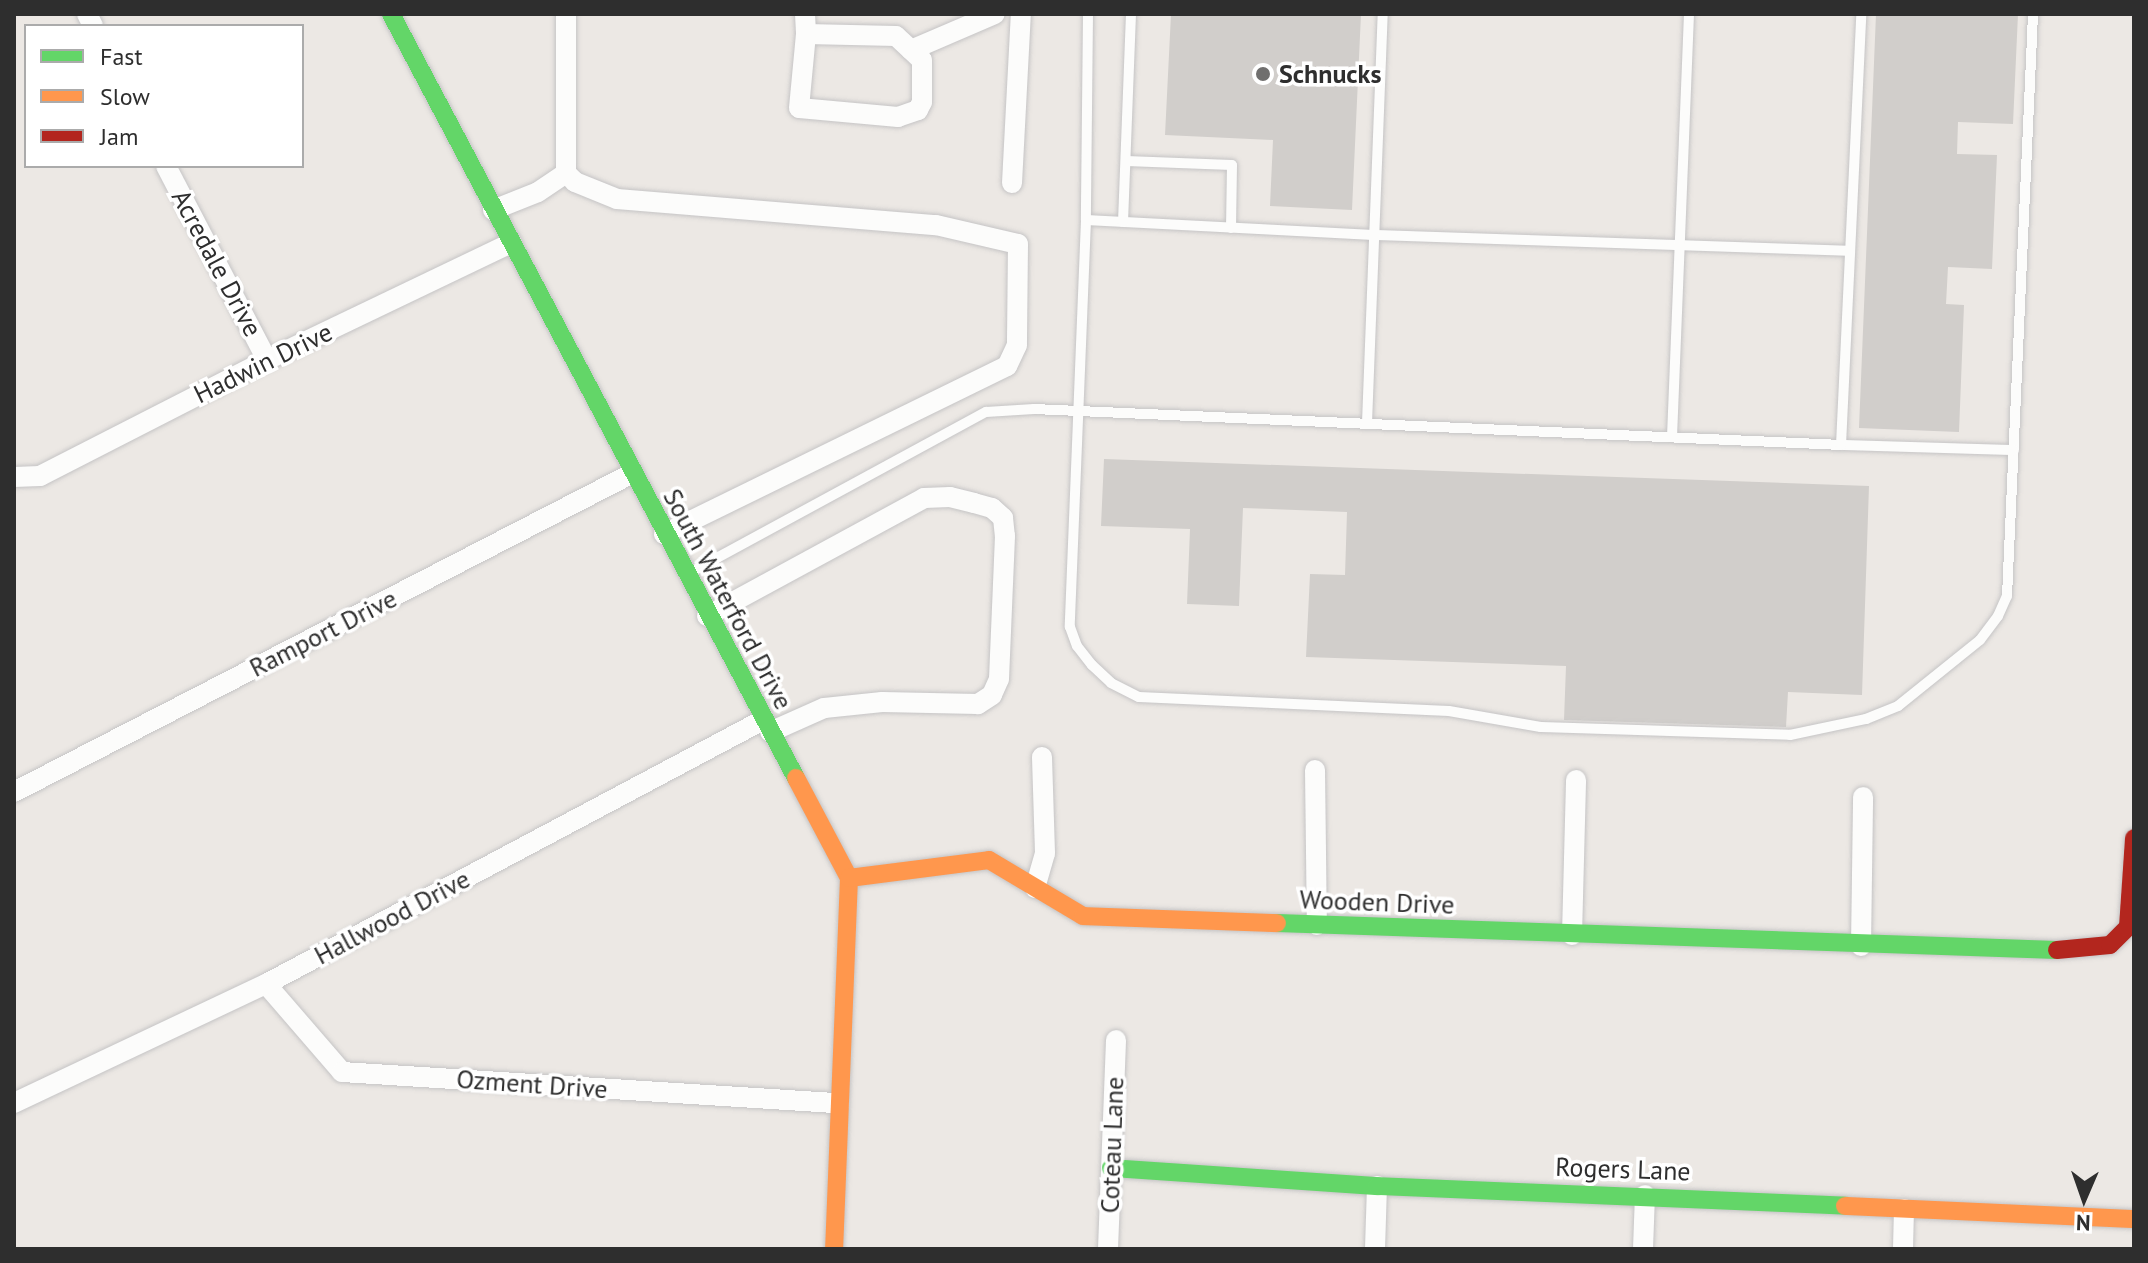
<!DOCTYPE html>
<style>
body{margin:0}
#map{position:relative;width:2148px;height:1263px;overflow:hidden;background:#ece8e4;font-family:"PT Sans",sans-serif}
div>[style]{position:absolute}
.building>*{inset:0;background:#d1cecb}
.roads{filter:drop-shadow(0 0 2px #c5c4c5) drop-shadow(0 0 2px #c5c4c5)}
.lane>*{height:10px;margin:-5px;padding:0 5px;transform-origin:5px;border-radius:5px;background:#fcfcfb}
.street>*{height:20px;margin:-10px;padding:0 10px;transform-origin:10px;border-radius:10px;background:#fcfcfb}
.fast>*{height:18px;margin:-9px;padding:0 9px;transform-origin:9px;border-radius:9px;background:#63d668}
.slow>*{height:18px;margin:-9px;padding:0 9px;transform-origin:9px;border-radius:9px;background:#ff974d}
.jam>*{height:18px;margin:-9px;padding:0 9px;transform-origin:9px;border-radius:9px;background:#b3261e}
.dots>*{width:22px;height:22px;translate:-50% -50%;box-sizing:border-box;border:4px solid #fff;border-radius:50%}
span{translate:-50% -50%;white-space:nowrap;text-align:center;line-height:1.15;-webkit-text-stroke:7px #fff;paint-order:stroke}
.poi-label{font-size:26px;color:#2e2e2e;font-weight:700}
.left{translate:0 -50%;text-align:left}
.street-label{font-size:26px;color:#2e2e2e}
.frame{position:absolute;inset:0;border:16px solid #2e2e2e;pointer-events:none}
.legend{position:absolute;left:24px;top:24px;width:280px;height:144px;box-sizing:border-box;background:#fff;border:2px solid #ababab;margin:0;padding:10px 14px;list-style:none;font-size:24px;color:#2e2e2e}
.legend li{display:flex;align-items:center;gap:16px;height:40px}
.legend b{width:40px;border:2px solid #ababab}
.north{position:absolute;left:2044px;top:1159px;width:80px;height:80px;-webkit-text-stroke:6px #fff;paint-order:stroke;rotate:182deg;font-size:22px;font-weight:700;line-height:32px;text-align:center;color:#2e2e2e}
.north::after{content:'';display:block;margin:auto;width:28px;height:36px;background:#2e2e2e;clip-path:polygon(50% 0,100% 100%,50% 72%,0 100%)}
</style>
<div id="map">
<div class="building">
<i style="clip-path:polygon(1171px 14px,1361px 14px,1352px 210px,1270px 206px,1273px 140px,1165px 135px)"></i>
<i style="clip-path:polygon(1876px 14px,2018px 14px,2013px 124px,1958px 122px,1957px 154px,1997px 155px,1992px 269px,1948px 267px,1946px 304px,1964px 305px,1959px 432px,1859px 428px)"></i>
<i style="clip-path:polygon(1104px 459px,1869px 486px,1862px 695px,1788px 692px,1786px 727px,1564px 720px,1566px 666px,1306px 657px,1310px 574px,1345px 575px,1347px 512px,1243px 508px,1239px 606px,1187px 604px,1190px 529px,1101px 526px)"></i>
</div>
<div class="roads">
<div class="lane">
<i style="left:1088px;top:14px;width:206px;rotate:90.6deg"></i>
<i style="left:1086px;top:220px;width:407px;rotate:92.3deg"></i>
<i style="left:1070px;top:627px;width:20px;rotate:70deg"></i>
<i style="left:1077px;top:646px;width:24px;rotate:52deg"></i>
<i style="left:1092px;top:665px;width:26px;rotate:43deg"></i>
<i style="left:1111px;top:683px;width:31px;rotate:27deg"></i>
<i style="left:1139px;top:697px;width:310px;rotate:2.6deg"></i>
<i style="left:1449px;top:711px;width:93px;rotate:9.9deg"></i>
<i style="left:1541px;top:727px;width:249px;rotate:1.8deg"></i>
<i style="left:1790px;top:735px;width:78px;rotate:-11.9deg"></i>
<i style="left:1866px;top:719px;width:35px;rotate:-22deg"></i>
<i style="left:1898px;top:706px;width:105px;rotate:-38.8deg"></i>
<i style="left:1980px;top:640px;width:30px;rotate:-53deg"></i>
<i style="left:1998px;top:616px;width:22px;rotate:-66deg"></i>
<i style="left:2007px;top:596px;width:583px;rotate:-87.44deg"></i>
<i style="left:1126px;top:161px;width:106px;rotate:2.2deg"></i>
<i style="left:1232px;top:165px;width:63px;rotate:90.9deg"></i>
<i style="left:1086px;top:220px;width:288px;rotate:3deg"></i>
<i style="left:1374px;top:235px;width:476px;rotate:1.9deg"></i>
<i style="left:1123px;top:222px;width:208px;rotate:-87.8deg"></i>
<i style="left:1367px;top:423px;width:409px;rotate:-87.8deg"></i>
<i style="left:1672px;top:437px;width:423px;rotate:-87.7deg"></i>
<i style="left:1841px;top:445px;width:173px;rotate:1.7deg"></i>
<i style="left:691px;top:572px;width:336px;rotate:-28.5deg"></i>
<i style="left:986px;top:412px;width:48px;rotate:-3.6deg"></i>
<i style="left:1034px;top:409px;width:808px;rotate:2.55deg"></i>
<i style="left:1841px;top:445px;width:431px;rotate:-87.3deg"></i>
</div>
<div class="street">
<i style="left:87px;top:14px;width:13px;rotate:63deg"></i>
<i style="left:805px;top:14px;width:20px;rotate:87deg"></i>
<i style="left:806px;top:34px;width:90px;rotate:1.3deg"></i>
<i style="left:896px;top:36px;width:35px;rotate:43deg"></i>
<i style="left:922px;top:60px;width:42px;rotate:90deg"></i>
<i style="left:922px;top:102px;width:9px;rotate:117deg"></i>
<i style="left:918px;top:110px;width:21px;rotate:161deg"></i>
<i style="left:898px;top:117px;width:99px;rotate:-174.8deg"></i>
<i style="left:799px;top:108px;width:74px;rotate:-84.6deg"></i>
<i style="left:911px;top:50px;width:91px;rotate:-23.2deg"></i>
<i style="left:166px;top:166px;width:219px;rotate:62.5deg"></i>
<i style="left:566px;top:173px;width:13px;rotate:45deg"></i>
<i style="left:575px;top:182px;width:45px;rotate:22deg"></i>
<i style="left:617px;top:199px;width:320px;rotate:4.7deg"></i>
<i style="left:936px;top:225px;width:84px;rotate:13deg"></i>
<i style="left:1018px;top:244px;width:101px;rotate:90.6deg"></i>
<i style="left:1017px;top:345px;width:23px;rotate:115deg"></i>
<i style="left:1007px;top:366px;width:382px;rotate:153.9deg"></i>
<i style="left:1012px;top:183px;width:169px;rotate:-87deg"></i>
<i style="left:493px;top:210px;width:48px;rotate:-21.8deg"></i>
<i style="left:538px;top:192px;width:34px;rotate:-34deg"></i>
<i style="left:566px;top:173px;width:159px;rotate:-90deg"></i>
<i style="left:14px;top:477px;width:26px;rotate:-2deg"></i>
<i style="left:40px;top:476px;width:255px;rotate:-27.1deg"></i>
<i style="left:267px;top:360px;width:271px;rotate:-25.6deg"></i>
<i style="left:707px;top:616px;width:247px;rotate:-28.5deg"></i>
<i style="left:924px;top:498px;width:26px;rotate:-2deg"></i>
<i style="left:950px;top:497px;width:25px;rotate:14deg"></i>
<i style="left:974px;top:503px;width:19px;rotate:16deg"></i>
<i style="left:992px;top:508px;width:15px;rotate:42deg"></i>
<i style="left:1003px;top:518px;width:18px;rotate:84deg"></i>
<i style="left:1005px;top:536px;width:143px;rotate:92.4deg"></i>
<i style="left:999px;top:679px;width:17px;rotate:114deg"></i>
<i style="left:992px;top:695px;width:17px;rotate:147deg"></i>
<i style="left:978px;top:704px;width:96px;rotate:-178.8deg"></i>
<i style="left:882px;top:702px;width:58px;rotate:174.1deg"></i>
<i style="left:824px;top:708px;width:59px;rotate:156deg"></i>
<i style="left:1315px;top:770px;width:155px;rotate:89.3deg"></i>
<i style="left:14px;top:792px;width:694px;rotate:-27.27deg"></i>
<i style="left:1035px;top:888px;width:36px;rotate:-74deg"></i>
<i style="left:1045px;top:853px;width:96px;rotate:-91.8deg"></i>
<i style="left:1572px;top:935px;width:155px;rotate:-88.5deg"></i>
<i style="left:1861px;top:946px;width:149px;rotate:-89.2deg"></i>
<i style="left:266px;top:984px;width:116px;rotate:49.2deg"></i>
<i style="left:342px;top:1072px;width:498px;rotate:3.6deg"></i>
<i style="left:14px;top:1103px;width:279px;rotate:-25.3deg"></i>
<i style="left:266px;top:984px;width:563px;rotate:-27.98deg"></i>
<i style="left:1108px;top:1249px;width:209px;rotate:-87.8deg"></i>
<i style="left:1375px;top:1249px;width:63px;rotate:-88.2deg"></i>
<i style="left:1643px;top:1249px;width:54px;rotate:-87.9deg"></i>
<i style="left:1903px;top:1249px;width:40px;rotate:-88.6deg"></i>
</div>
<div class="fast">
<i style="left:391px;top:14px;width:865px;rotate:62.07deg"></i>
<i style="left:1277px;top:923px;width:780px;rotate:1.98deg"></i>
<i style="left:1111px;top:1168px;width:267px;rotate:3.9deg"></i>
<i style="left:1377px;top:1186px;width:468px;rotate:2.4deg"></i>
</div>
<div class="slow">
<i style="left:796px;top:778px;width:113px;rotate:62.1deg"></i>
<i style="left:849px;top:878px;width:371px;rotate:92.3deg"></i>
<i style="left:849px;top:878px;width:141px;rotate:-7.3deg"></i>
<i style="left:989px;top:860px;width:109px;rotate:30.8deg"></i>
<i style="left:1083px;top:916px;width:194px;rotate:2.1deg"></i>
<i style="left:1845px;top:1206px;width:289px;rotate:2.6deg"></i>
</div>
<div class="jam">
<i style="left:2057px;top:950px;width:53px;rotate:-5.4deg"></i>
<i style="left:2110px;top:945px;width:25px;rotate:-45deg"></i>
<i style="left:2128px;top:927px;width:89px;rotate:-86.1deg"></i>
</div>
</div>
<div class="dots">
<i style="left:1263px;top:74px;background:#706f6e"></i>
</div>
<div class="poi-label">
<span class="left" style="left:1279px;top:74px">Schnucks</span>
</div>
<div class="street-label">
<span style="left:217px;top:263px;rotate:62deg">Acredale Drive</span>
<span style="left:263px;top:363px;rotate:-26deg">Hadwin Drive</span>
<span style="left:728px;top:599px;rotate:62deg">South Waterford Drive</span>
<span style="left:323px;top:633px;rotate:-27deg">Ramport Drive</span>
<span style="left:1377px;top:902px;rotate:2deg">Wooden Drive</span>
<span style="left:392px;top:917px;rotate:-28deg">Hallwood Drive</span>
<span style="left:532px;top:1084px;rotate:4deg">Ozment Drive</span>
<span style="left:1112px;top:1145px;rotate:-88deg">Coteau Lane</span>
<span style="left:1623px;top:1169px;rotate:2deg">Rogers Lane</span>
</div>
<div class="frame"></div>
<ul class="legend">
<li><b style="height:10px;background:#63d668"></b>Fast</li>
<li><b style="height:10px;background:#ff974d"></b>Slow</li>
<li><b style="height:10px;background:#b3261e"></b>Jam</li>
</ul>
<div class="north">N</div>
</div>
